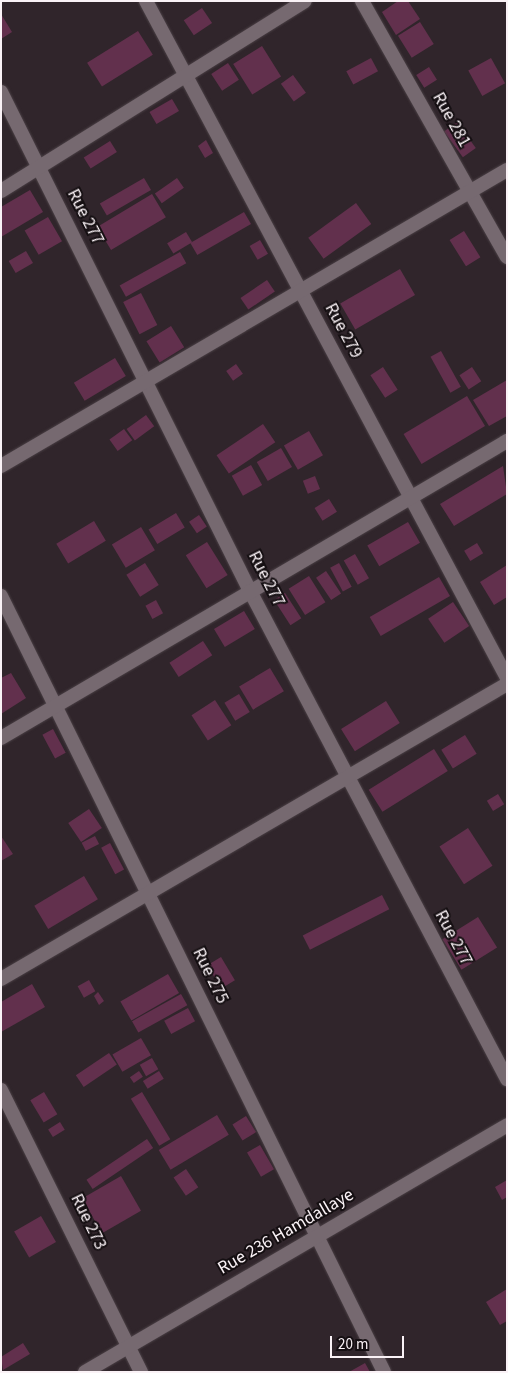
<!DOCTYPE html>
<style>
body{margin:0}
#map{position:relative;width:508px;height:1373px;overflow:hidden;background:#30252b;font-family:"Source Sans 3",sans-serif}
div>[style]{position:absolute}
.building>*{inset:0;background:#62304d;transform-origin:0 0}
.roads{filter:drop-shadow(0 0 1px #4a4045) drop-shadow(0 0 1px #4a4045)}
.minor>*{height:14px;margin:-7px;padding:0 7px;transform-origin:7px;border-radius:7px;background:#766970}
span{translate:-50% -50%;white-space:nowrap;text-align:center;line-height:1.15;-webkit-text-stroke:4px #150f12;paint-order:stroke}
.street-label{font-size:18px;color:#faf2f6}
.frame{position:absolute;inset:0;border:2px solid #faf2f6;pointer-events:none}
.scale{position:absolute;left:330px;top:1336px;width:74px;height:22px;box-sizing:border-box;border:2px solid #faf2f6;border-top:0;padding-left:6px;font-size:15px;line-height:18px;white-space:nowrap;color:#faf2f6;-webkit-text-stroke:4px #150f12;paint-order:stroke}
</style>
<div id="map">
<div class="building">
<i style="clip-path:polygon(398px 1px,408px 1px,420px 19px,396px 35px,382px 12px)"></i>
<i style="left:202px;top:8px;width:18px;height:22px;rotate:56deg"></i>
<i style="clip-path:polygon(1px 14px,12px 32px,1px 39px)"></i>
<i style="left:420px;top:22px;width:26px;height:26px;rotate:58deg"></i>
<i style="left:138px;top:31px;width:28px;height:60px;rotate:58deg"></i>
<i style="left:262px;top:46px;width:36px;height:34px;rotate:58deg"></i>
<i style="left:371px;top:58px;width:15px;height:28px;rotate:62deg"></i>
<i style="left:491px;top:58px;width:29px;height:26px;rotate:61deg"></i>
<i style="left:228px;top:63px;width:20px;height:20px;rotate:57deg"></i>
<i style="left:429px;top:67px;width:15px;height:15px;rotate:58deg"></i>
<i style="left:293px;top:75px;width:22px;height:15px;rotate:54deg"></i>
<i style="left:172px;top:99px;width:14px;height:26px;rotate:60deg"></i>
<i style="left:457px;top:122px;width:32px;height:16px;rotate:54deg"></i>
<i style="clip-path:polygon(206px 140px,213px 153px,205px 158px,198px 146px)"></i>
<i style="left:110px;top:141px;width:13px;height:31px;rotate:58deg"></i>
<i style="left:144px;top:178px;width:14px;height:51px;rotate:60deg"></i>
<i style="left:177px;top:178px;width:12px;height:27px;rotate:55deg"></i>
<i style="clip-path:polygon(30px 190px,43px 212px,1px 237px,1px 207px)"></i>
<i style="left:152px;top:194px;width:27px;height:64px;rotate:59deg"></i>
<i style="left:356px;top:203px;width:26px;height:59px;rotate:54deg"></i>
<i style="left:244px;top:212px;width:14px;height:62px;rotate:60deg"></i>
<i style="left:48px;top:217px;width:28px;height:27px;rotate:60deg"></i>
<i style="left:464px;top:231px;width:31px;height:17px;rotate:58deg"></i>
<i style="left:186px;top:232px;width:12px;height:22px;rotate:59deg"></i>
<i style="left:260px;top:240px;width:16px;height:12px;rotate:60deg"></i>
<i style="left:26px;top:251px;width:14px;height:20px;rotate:60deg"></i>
<i style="left:180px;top:252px;width:13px;height:69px;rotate:61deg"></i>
<i style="left:400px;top:269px;width:30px;height:69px;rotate:60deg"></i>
<i style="left:267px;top:280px;width:14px;height:32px;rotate:56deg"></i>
<i style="left:141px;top:293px;width:36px;height:20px;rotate:63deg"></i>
<i style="left:171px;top:326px;width:25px;height:29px;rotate:58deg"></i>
<i style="left:441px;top:351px;width:41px;height:12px;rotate:61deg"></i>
<i style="left:115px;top:358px;width:21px;height:48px;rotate:59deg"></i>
<i style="left:236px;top:364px;width:12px;height:12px;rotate:55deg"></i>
<i style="left:383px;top:367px;width:27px;height:15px;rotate:57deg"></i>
<i style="left:472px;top:367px;width:17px;height:15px;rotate:57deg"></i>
<i style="clip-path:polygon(507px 380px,507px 416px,489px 426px,473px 400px)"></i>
<i style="left:467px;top:396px;width:35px;height:74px;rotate:59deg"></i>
<i style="left:146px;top:415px;width:14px;height:24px;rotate:54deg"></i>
<i style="left:263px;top:424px;width:22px;height:56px;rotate:56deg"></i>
<i style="left:124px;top:429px;width:14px;height:18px;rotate:54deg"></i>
<i style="left:309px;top:431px;width:28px;height:29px;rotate:60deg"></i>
<i style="left:281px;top:448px;width:22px;height:28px;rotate:60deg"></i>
<i style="left:251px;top:465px;width:23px;height:22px;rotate:61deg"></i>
<i style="clip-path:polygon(503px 466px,507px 494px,454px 526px,440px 504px)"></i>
<i style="left:315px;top:476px;width:14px;height:13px;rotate:69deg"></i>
<i style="left:329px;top:499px;width:15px;height:17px;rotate:58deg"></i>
<i style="left:176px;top:513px;width:17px;height:32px;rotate:59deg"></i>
<i style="left:199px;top:515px;width:14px;height:12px;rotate:56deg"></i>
<i style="left:94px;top:521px;width:23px;height:44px;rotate:59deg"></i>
<i style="left:408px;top:522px;width:24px;height:47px;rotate:60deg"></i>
<i style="left:141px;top:527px;width:27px;height:34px;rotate:59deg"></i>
<i style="left:207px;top:542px;width:39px;height:25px;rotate:58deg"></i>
<i style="left:477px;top:543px;width:12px;height:15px;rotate:59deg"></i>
<i style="left:355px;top:554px;width:28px;height:13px;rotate:60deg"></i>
<i style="left:145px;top:563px;width:26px;height:22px;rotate:58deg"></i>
<i style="left:339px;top:563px;width:27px;height:10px;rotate:62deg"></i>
<i style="clip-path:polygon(507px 565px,507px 597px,494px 605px,480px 582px)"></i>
<i style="left:326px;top:571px;width:27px;height:12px;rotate:56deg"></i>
<i style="left:309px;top:576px;width:31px;height:24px;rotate:58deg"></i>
<i style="left:439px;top:577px;width:22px;height:80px;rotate:60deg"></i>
<i style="left:285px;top:593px;width:30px;height:13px;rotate:57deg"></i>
<i style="left:156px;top:600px;width:15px;height:12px;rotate:62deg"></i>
<i style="left:453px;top:602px;width:29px;height:30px;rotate:56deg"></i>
<i style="left:244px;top:611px;width:21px;height:35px;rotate:59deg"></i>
<i style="left:203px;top:641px;width:17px;height:40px;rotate:57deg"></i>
<i style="left:270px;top:668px;width:27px;height:36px;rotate:59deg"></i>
<i style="clip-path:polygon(11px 673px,26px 698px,1px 714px,1px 678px)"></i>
<i style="left:239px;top:694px;width:21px;height:17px;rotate:59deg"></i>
<i style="left:215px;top:700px;width:30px;height:28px;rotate:57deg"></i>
<i style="left:386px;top:701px;width:26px;height:53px;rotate:58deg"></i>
<i style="left:53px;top:729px;width:27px;height:12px;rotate:62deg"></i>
<i style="left:465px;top:735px;width:22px;height:28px;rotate:58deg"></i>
<i style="left:434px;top:749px;width:26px;height:77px;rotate:58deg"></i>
<i style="left:498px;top:794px;width:12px;height:13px;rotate:59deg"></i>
<i style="left:89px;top:809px;width:23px;height:25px;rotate:56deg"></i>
<i style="left:468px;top:828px;width:45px;height:34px;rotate:57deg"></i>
<i style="clip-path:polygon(1px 836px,13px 854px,1px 861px)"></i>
<i style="left:95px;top:836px;width:9px;height:15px;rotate:63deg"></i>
<i style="left:110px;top:843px;width:30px;height:10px;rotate:62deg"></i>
<i style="left:84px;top:876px;width:27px;height:58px;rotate:59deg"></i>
<i style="left:382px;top:895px;width:16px;height:89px;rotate:63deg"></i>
<i style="left:478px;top:917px;width:36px;height:42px;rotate:58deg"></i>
<i style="left:221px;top:957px;width:27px;height:16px;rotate:59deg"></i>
<i style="left:168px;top:974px;width:22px;height:55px;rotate:60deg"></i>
<i style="left:89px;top:980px;width:13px;height:13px;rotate:61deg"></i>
<i style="clip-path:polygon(32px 984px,45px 1007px,1px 1032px,1px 1002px)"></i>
<i style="clip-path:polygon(98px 992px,104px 1001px,99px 1005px,94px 996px)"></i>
<i style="left:181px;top:994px;width:13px;height:56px;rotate:61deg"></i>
<i style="left:188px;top:1008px;width:15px;height:27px;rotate:62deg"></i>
<i style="left:141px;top:1038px;width:20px;height:33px;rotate:60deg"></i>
<i style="left:109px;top:1053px;width:14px;height:40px;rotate:56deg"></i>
<i style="left:152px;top:1058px;width:13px;height:14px;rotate:61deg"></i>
<i style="left:139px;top:1071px;width:7px;height:11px;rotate:56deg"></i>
<i style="left:159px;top:1071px;width:9px;height:19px;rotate:58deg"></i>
<i style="left:44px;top:1092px;width:26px;height:16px;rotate:59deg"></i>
<i style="left:142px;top:1092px;width:55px;height:13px;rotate:59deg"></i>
<i style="left:217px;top:1115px;width:23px;height:68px;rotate:59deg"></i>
<i style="left:246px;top:1116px;width:19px;height:16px;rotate:58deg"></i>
<i style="left:60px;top:1122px;width:9px;height:14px;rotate:58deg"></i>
<i style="left:147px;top:1139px;width:11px;height:73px;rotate:56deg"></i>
<i style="left:260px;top:1145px;width:28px;height:15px;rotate:60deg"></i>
<i style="left:186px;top:1169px;width:22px;height:15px;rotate:56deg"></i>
<i style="left:121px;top:1176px;width:40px;height:45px;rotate:60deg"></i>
<i style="clip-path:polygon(507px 1180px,507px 1197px,502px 1200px,495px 1187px)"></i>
<i style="left:41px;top:1216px;width:30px;height:31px;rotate:60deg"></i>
<i style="clip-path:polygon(507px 1289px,507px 1321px,500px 1325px,486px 1302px)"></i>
<i style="clip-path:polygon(23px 1343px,30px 1354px,3px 1370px,1px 1357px)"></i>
<i style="clip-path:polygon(365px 1363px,370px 1372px,349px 1372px)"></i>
</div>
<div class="roads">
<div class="minor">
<i style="left:146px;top:1px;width:767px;rotate:61.93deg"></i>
<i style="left:362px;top:1px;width:294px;rotate:60.5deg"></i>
<i style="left:1px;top:92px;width:558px;rotate:63.48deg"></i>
<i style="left:250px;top:591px;width:552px;rotate:62.23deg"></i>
<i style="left:1px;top:191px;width:358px;rotate:-32deg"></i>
<i style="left:1px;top:466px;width:586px;rotate:-30.33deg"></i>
<i style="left:1px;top:596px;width:865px;rotate:63.73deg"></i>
<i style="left:1px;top:738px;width:587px;rotate:-30.41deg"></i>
<i style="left:1px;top:979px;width:586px;rotate:-30.24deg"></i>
<i style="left:1px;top:1090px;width:315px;rotate:63.6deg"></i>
<i style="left:85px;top:1372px;width:489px;rotate:-30.3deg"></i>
</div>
</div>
<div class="street-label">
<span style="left:451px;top:120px;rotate:61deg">Rue 281</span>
<span style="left:85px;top:217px;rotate:63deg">Rue 277</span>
<span style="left:343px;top:331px;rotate:62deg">Rue 279</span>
<span style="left:266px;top:579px;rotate:63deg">Rue 277</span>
<span style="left:453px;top:938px;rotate:62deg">Rue 277</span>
<span style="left:210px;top:976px;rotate:64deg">Rue 275</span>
<span style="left:88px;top:1222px;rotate:64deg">Rue 273</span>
<span style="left:286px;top:1232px;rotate:-30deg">Rue 236 Hamdallaye</span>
</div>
<div class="frame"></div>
<div class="scale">20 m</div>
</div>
